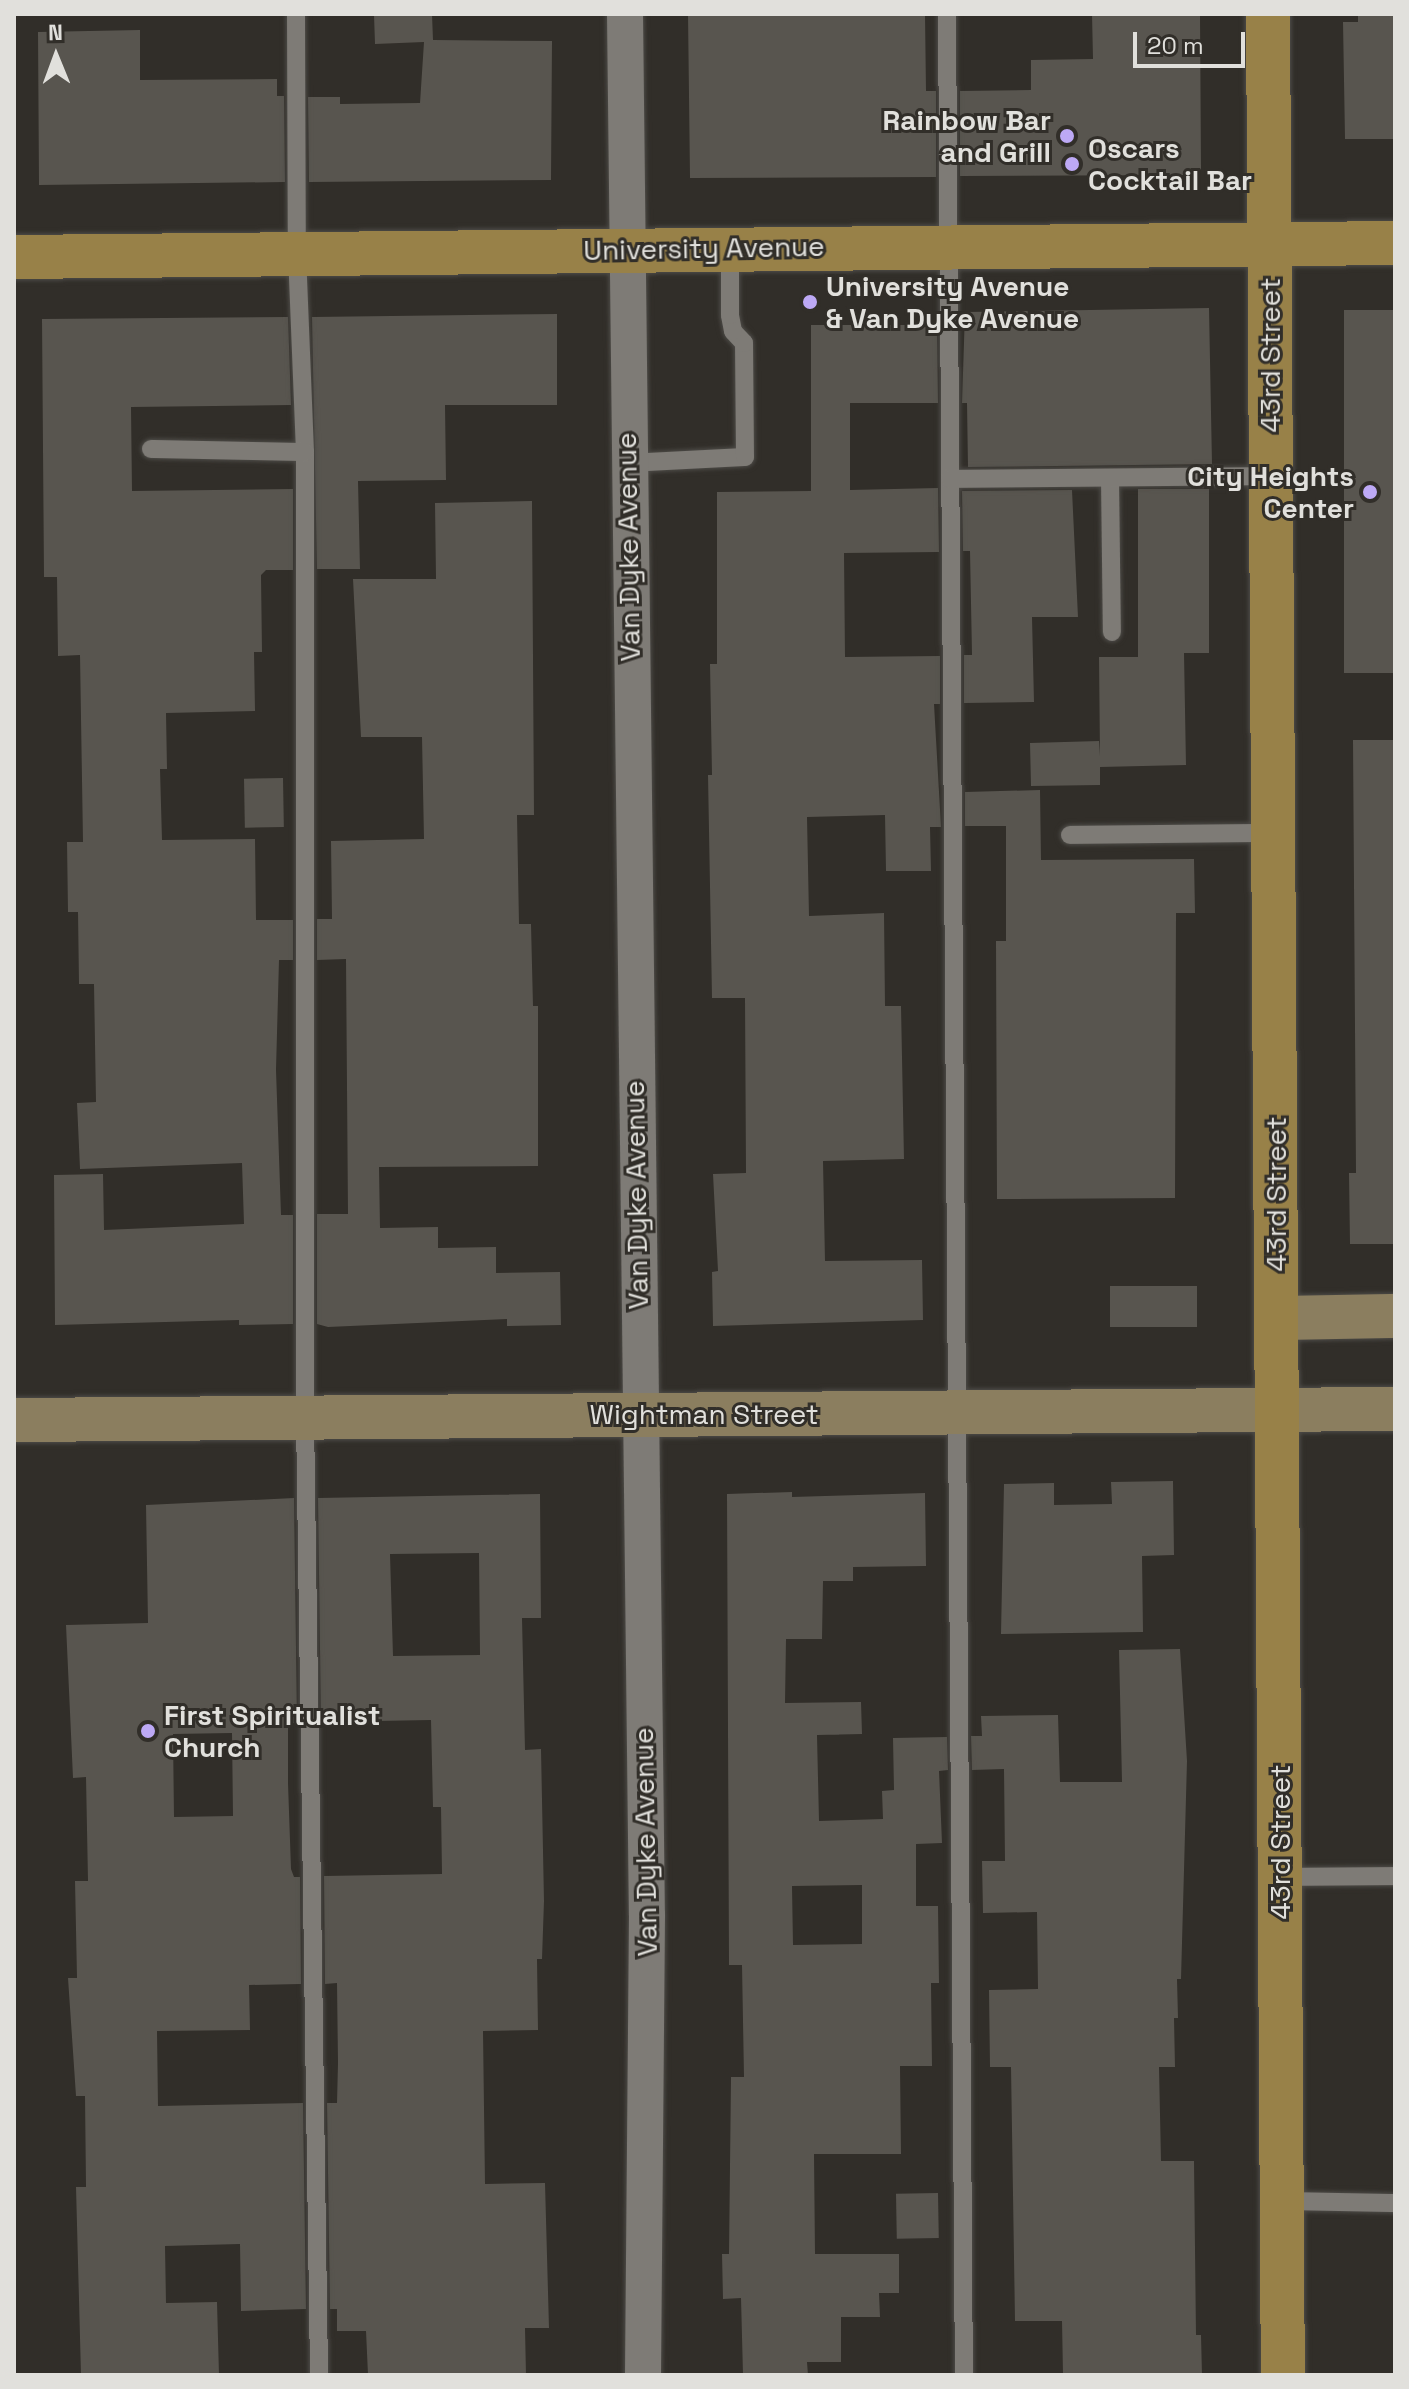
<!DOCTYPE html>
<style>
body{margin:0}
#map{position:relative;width:1409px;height:2389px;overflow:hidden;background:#312e29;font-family:"Space Grotesk",sans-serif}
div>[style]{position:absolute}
.building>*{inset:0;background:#58554f;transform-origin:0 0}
.roads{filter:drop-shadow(0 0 2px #4d4b47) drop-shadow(0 0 2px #4d4b47)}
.service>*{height:18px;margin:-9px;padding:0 9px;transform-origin:9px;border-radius:9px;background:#7e7b76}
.minor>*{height:36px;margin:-18px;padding:0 18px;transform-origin:18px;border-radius:18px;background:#7e7b76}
.secondary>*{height:44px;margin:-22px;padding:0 22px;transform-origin:22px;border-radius:22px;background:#8b7e5f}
.primary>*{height:44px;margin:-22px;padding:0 22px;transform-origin:22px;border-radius:22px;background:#988148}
.dots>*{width:22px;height:22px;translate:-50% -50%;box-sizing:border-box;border:4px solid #312e29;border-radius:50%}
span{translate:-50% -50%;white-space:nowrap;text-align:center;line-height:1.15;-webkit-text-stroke:6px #312e29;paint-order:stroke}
.poi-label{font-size:28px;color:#e1e0dc;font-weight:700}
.right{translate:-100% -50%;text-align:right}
.left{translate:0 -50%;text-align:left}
.street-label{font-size:28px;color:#e1e0dc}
.frame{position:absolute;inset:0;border:16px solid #e1e0dc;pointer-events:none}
.north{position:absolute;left:16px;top:16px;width:80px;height:80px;-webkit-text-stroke:6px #312e29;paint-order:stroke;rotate:359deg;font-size:22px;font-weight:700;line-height:32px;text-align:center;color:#e1e0dc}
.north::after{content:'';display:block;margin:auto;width:28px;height:36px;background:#e1e0dc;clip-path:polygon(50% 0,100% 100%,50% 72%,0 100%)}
.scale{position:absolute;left:1133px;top:32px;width:112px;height:36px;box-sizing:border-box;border:4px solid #e1e0dc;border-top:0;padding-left:10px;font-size:24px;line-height:28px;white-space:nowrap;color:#e1e0dc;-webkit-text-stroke:6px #312e29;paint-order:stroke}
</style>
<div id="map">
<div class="building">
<i style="clip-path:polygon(432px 14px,433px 40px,552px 41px,551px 180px,309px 182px,308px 97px,340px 97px,340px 104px,420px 103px,424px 42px,375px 44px,374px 15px)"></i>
<i style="clip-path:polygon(688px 14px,925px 14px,926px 91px,936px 91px,936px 177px,690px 178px)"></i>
<i style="clip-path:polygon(1092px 14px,1200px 14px,1201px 169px,1190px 175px,960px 176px,960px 91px,1031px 90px,1031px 60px,1093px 59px)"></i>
<i style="clip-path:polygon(1358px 14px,1395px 14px,1395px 139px,1345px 139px,1343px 22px,1358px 22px)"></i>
<i style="clip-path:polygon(140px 30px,140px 80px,277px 79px,277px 96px,284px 96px,285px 182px,39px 185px,38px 32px)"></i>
<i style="clip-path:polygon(1209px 308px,1212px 464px,968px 467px,967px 403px,962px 403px,965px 312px)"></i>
<i style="left:1395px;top:310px;width:363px;height:51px;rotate:90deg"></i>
<i style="clip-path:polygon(557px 314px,557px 405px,445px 405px,446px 480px,358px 481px,360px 569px,317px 569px,312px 317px)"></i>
<i style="clip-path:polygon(288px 317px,291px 405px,131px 407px,132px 491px,293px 489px,293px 570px,266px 570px,261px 575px,262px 652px,254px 652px,255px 711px,166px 713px,167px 769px,160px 769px,162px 840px,255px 839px,256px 920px,293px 920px,293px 960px,279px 960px,276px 1070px,281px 1215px,293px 1215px,293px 1324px,239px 1325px,239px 1320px,55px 1325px,54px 1175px,103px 1174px,104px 1230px,244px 1224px,242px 1163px,80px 1169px,77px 1103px,96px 1102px,94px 984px,79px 984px,78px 912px,68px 912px,67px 842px,83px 842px,80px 655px,58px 656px,57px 577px,44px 577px,42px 319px)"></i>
<i style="clip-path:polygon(811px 325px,937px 325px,938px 403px,850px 403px,850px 490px,938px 488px,939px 552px,844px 553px,845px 657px,940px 656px,940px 704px,934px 704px,941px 827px,930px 827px,931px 871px,886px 871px,885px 815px,807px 817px,809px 916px,884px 913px,885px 1006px,901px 1006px,904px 1159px,823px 1161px,825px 1261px,922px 1260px,923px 1320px,713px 1326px,712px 1272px,718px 1271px,713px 1174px,746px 1173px,745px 998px,712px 998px,708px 775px,712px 775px,710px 664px,717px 664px,717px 492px,811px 491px)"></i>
<i style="clip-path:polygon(1138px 489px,1209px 489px,1209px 653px,1184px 653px,1186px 765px,1100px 767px,1100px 785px,1031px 786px,1030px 743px,1099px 741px,1100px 756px,1099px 657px,1138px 657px)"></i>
<i style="clip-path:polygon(1072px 490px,1078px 617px,1032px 617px,1034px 702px,964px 703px,964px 655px,972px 655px,970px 551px,963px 551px,962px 491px)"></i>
<i style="clip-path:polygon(532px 501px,534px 815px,517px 815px,519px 924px,531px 924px,533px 1006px,538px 1006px,538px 1166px,379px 1167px,380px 1228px,438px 1227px,438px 1248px,496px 1247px,496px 1273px,560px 1272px,561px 1325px,507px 1326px,507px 1319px,328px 1327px,317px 1324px,317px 1214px,348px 1214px,346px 959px,317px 960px,317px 919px,332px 919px,331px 841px,424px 839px,422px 737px,361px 737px,353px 579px,436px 579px,435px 503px)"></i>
<i style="clip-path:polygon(1353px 740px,1395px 740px,1395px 1244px,1350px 1244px,1349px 1173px,1356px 1173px)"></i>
<i style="left:283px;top:778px;width:49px;height:39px;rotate:89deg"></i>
<i style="clip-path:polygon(1040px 790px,1041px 860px,1194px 859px,1195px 913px,1176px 913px,1175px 1198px,997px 1199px,996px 941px,1006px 941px,1006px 826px,965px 826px,965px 792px)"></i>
<i style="left:1197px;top:1286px;width:41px;height:87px;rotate:90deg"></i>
<i style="clip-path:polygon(1173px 1481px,1174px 1555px,1142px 1556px,1143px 1632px,1001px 1634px,1004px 1484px,1054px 1483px,1054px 1505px,1112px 1504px,1111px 1482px)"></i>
<i style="clip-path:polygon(evenodd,792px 1492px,792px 1497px,925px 1493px,926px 1566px,853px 1567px,853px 1581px,823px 1581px,822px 1639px,786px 1639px,785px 1703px,861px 1702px,862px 1734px,817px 1735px,819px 1821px,883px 1819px,882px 1791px,894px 1790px,893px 1738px,947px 1737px,948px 1770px,939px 1771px,942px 1843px,916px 1844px,916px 1906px,938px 1906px,939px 1983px,931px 1983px,932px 2066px,900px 2066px,901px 2154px,814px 2154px,815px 2254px,899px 2254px,899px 2293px,879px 2293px,880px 2317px,841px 2317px,841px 2362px,807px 2362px,808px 2375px,743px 2375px,741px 2298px,723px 2299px,722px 2254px,729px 2254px,731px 2077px,744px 2077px,742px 1965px,729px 1965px,727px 1494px,792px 1492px,862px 1885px,862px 1944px,793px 1945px,792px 1886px,862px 1885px)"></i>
<i style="clip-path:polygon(evenodd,540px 1494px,541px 1618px,522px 1618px,525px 1750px,541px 1749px,544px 1901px,542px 1959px,537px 1959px,538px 2030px,483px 2031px,485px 2184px,545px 2183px,549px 2328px,525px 2328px,526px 2375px,368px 2375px,366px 2331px,337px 2331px,337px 2309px,330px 2309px,327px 2103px,337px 2103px,338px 2063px,337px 1983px,325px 1984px,324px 1876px,442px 1874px,441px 1807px,433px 1807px,431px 1720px,321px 1722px,318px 1498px,540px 1494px,479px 1553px,480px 1655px,393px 1656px,390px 1554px,479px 1553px)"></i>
<i style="clip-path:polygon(evenodd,294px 1498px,297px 1723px,288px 1723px,288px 1783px,291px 1869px,294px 1877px,300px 1877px,301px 1984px,249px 1985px,250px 2030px,157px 2031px,158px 2106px,303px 2103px,306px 2309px,241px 2311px,240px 2244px,165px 2246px,166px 2303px,217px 2302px,219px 2375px,81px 2375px,76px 2187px,86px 2187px,85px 2096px,76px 2096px,68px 1978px,77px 1978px,75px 1881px,88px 1881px,86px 1777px,73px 1778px,66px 1625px,148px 1623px,146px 1505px,294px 1498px,232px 1733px,233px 1816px,174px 1817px,173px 1734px,232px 1733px)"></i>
<i style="clip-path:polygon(1180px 1649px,1187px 1761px,1181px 1979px,1177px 1979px,1178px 2018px,1174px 2018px,1175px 2067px,1159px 2067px,1161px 2161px,1194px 2161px,1196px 2335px,1201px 2335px,1202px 2375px,1063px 2375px,1062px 2321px,1015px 2321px,1011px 2067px,990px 2067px,989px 1990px,1038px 1989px,1037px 1912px,983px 1913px,982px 1861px,1005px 1861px,1004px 1769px,972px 1770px,971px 1736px,982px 1736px,981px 1716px,1058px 1715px,1060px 1782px,1122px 1782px,1119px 1650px)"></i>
<i style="left:938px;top:2193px;width:45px;height:42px;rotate:89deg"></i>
</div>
<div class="roads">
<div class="service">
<i style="left:296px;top:14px;width:239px;rotate:89.8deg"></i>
<i style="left:297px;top:253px;width:199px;rotate:87.7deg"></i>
<i style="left:305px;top:452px;width:965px;rotate:90deg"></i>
<i style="left:305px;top:1417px;width:958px;rotate:89.16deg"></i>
<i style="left:947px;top:14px;width:2361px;rotate:89.59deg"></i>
<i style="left:151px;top:449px;width:154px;rotate:1.1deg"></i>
<i style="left:627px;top:463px;width:118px;rotate:-2.9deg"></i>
<i style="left:745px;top:457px;width:114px;rotate:-90.5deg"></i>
<i style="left:744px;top:343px;width:16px;rotate:-133deg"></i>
<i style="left:733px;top:331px;width:16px;rotate:-101deg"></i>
<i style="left:730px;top:315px;width:65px;rotate:-90deg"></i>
<i style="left:1110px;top:478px;width:154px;rotate:89.3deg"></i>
<i style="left:950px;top:479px;width:321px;rotate:-0.5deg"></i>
<i style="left:1070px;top:835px;width:203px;rotate:-0.6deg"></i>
<i style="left:1280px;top:1877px;width:115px;rotate:-0.5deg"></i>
<i style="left:1282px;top:2201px;width:113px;rotate:1deg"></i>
</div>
<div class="minor">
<i style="left:625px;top:14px;width:1901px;rotate:89.34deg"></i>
<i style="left:647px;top:1915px;width:460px;rotate:90.5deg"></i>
</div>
<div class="secondary">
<i style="left:1277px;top:1318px;width:118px;rotate:-1deg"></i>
<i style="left:14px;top:1420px;width:1381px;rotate:-0.46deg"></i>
</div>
<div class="primary">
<i style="left:1268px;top:14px;width:2361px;rotate:89.64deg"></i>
<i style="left:14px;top:257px;width:1381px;rotate:-0.58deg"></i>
</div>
</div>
<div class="dots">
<i style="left:1067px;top:136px;background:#bda9f5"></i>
<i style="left:1072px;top:164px;background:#bda9f5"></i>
<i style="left:810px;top:302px;background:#bda9f5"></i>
<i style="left:1370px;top:492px;background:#bda9f5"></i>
<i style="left:148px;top:1731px;background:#bda9f5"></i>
</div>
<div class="poi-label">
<span class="right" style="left:1051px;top:136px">Rainbow Bar<br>and Grill</span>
<span class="left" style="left:1088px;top:164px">Oscars<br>Cocktail Bar</span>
<span class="left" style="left:826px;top:302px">University Avenue<br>&amp; Van Dyke Avenue</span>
<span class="right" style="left:1354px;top:492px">City Heights<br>Center</span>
<span class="left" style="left:164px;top:1731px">First Spiritualist<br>Church</span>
</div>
<div class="street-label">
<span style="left:704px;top:248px;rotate:-1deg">University Avenue</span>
<span style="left:1270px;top:355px;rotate:-90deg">43rd Street</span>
<span style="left:628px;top:547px;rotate:-91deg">Van Dyke Avenue</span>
<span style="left:1276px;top:1194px;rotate:-90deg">43rd Street</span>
<span style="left:636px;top:1195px;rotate:-91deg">Van Dyke Avenue</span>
<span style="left:704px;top:1414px">Wightman Street</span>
<span style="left:645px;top:1842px;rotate:-91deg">Van Dyke Avenue</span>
<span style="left:1280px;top:1842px;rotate:-90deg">43rd Street</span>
</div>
<div class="frame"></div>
<div class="north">N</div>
<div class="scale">20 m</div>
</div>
